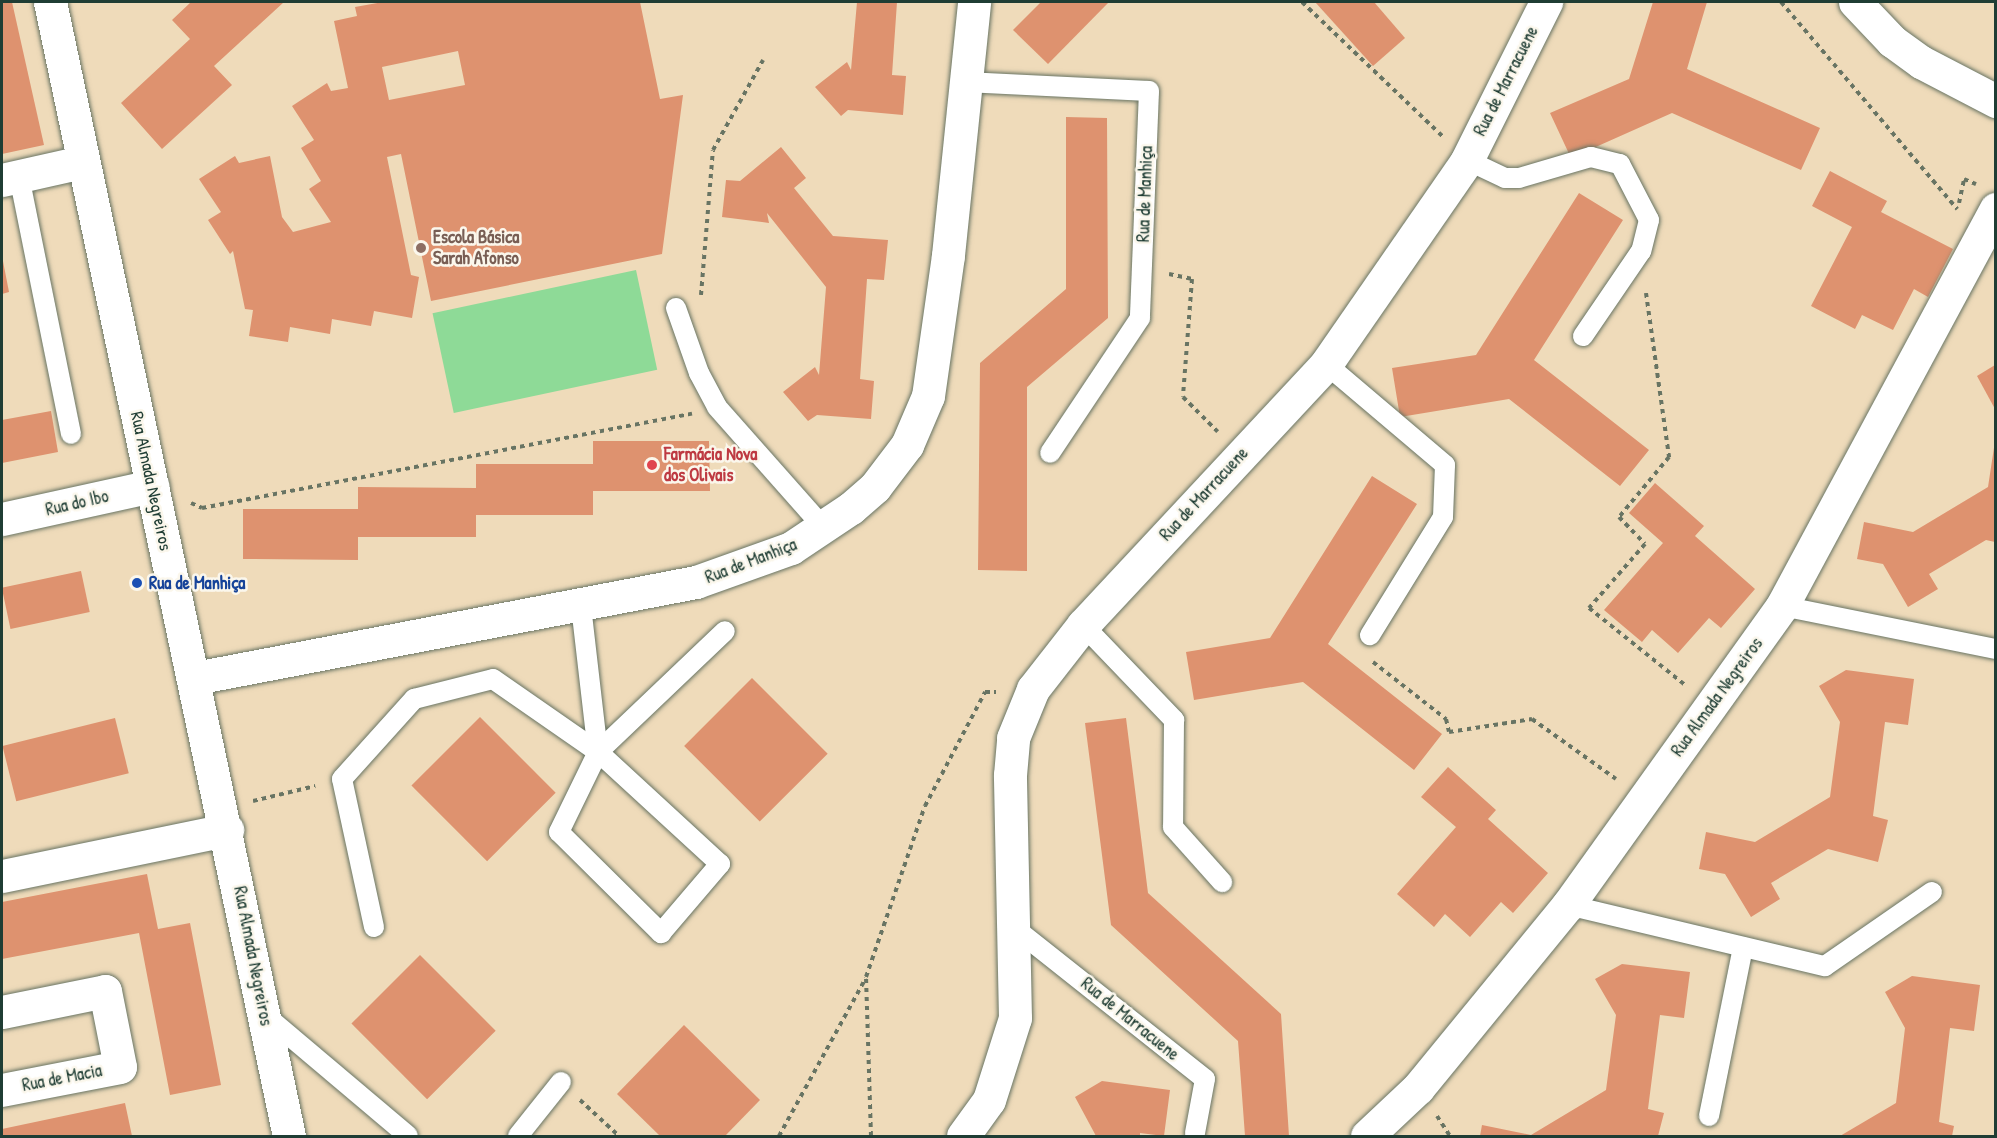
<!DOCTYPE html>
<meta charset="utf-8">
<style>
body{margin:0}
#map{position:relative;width:1997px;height:1138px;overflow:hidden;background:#efdbba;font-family:"Patrick Hand",sans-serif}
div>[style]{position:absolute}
.green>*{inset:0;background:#8eda97;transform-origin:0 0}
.building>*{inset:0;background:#de926f;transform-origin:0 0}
.path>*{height:4px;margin-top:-2px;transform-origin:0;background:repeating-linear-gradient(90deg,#687463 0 4.5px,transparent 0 9px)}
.roads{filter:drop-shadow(0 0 2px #687463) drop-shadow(0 0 2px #687463)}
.service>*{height:20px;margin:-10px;padding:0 10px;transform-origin:10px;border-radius:10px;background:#fff}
.minor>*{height:33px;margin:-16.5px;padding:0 16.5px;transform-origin:16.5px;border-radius:16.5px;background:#fff}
.dots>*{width:16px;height:16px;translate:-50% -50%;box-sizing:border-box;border:3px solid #fbf7ec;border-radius:50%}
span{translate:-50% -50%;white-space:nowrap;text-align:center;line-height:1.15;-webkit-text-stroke:5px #fbf7ec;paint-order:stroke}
.street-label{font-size:18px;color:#1f3d34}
.education-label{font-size:18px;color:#785e54;font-weight:700}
.left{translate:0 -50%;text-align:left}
.health-label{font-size:18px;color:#be3a42;font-weight:700}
.transit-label{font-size:18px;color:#164399;font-weight:700}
.frame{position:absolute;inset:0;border:3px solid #1f3d34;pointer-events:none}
</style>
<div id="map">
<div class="green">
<i style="left:636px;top:270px;width:102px;height:208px;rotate:78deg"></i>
</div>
<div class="building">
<i style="clip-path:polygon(2px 2px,12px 2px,44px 145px,2px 154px)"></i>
<i style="clip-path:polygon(191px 2px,284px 2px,214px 66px,232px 85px,162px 149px,121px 103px,190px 39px,172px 20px)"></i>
<i style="clip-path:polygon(evenodd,383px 2px,640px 2px,660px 99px,683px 95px,662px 254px,431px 301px,401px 154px,387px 157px,411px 275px,419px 277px,412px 318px,374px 311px,371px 326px,332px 319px,330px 334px,290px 327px,288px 342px,249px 336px,253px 310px,245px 309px,233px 251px,230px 254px,208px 220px,221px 212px,199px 179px,235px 156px,239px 163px,270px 156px,282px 217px,293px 232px,331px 222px,309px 189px,321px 181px,301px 148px,314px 140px,292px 106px,327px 83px,331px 91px,348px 88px,334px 21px,357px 16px,355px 7px,383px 2px,458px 51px,465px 85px,389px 100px,382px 67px,458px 51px)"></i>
<i style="clip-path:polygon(857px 2px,897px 2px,892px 75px,906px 76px,903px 115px,848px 110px,841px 116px,815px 87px,847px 62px,851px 70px)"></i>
<i style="clip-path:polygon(1041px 2px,1109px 2px,1048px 64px,1013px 30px)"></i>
<i style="clip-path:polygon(1315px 2px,1374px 2px,1405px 38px,1373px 66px)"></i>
<i style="clip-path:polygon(1653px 2px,1707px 2px,1687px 69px,1820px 128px,1801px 170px,1672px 113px,1571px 158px,1550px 113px,1629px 79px)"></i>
<i style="clip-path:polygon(1066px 117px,1107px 118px,1108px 318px,1027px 387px,1027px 571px,978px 570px,980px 363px,1066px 289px)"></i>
<i style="clip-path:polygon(781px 147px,806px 178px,794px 188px,833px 236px,888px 240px,884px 280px,867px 279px,860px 379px,874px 381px,871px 419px,817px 415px,808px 421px,783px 392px,815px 367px,819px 375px,826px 287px,767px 213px,769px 223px,722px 217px,726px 180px,740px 181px)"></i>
<i style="clip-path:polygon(1830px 171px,1887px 201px,1881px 212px,1953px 249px,1928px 297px,1914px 289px,1893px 330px,1862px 315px,1855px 329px,1811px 306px,1852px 227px,1812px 206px)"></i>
<i style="clip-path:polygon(1579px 193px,1623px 220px,1534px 360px,1649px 450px,1620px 486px,1509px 399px,1400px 417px,1392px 368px,1476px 355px)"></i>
<i style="clip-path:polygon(2px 256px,9px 292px,2px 294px)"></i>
<i style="clip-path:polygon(1995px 365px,1995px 409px,1977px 376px)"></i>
<i style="clip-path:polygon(51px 411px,58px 452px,2px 463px,2px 420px)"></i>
<i style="clip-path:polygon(593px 441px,709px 441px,710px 491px,593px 491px,593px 515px,476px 515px,476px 537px,358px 537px,358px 560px,243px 559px,243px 509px,358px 509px,358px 487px,476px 488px,476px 464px,593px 464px)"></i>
<i style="clip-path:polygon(1995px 441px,1995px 542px,1986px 540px,1929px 574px,1938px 589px,1908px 607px,1883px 564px,1857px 559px,1864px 522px,1913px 532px,1988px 487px)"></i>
<i style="clip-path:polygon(1372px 476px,1417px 504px,1328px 644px,1442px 734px,1414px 770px,1303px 682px,1194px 700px,1186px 652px,1270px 638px)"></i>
<i style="clip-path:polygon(1655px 483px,1704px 526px,1695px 536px,1755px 589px,1721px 628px,1709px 618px,1678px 653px,1652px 630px,1642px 642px,1604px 610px,1663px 543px,1629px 513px)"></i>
<i style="left:81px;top:571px;width:42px;height:81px;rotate:78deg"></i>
<i style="clip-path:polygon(1846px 670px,1914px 679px,1908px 725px,1885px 722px,1873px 816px,1888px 820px,1878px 862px,1828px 849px,1771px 883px,1780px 899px,1751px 917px,1725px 874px,1699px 869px,1706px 832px,1755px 842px,1830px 797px,1840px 722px,1819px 686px)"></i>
<i style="left:752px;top:678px;width:107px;height:96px;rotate:45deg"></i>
<i style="left:480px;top:717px;width:107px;height:97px;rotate:45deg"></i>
<i style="left:115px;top:718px;width:57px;height:116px;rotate:76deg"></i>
<i style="clip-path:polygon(1126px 718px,1148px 893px,1281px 1014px,1289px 1136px,1245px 1136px,1238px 1041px,1111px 925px,1085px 723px)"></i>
<i style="clip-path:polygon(1448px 767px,1496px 810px,1488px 819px,1548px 873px,1513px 913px,1501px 902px,1470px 937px,1445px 914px,1434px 927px,1397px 894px,1456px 827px,1421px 797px)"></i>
<i style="clip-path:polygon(147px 874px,158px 929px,190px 923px,221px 1085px,170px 1095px,139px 933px,2px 959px,2px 902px)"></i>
<i style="left:420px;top:955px;width:107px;height:97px;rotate:45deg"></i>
<i style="clip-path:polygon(1622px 964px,1690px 972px,1684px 1018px,1660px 1015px,1648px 1109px,1664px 1113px,1658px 1136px,1480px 1136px,1482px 1125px,1531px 1135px,1606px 1090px,1616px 1015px,1595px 979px)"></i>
<i style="clip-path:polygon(1912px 976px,1980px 985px,1974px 1031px,1950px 1028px,1939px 1122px,1954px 1126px,1952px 1136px,1840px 1136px,1896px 1103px,1905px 1028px,1885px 992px)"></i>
<i style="clip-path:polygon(684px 1025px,760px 1100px,725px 1136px,660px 1136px,617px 1094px)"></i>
<i style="clip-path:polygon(1102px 1081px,1170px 1090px,1164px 1136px,1140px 1133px,1140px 1136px,1096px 1136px,1075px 1097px)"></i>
<i style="clip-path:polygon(125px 1103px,132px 1136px,2px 1136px,2px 1129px)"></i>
</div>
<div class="path">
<i style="left:1302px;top:2px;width:194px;rotate:43.7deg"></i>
<i style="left:1781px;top:2px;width:272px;rotate:49.6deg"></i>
<i style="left:1959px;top:203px;width:25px;rotate:-78deg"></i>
<i style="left:1964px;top:179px;width:13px;rotate:23deg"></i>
<i style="left:1169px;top:274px;width:24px;rotate:12deg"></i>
<i style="left:1192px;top:279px;width:118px;rotate:94.4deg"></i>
<i style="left:1183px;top:397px;width:49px;rotate:45deg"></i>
<i style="left:1646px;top:293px;width:166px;rotate:82deg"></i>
<i style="left:1669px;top:457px;width:78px;rotate:129.8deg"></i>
<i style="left:1619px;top:517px;width:37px;rotate:46deg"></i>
<i style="left:1645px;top:544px;width:85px;rotate:131.2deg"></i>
<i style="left:1589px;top:608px;width:122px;rotate:38.7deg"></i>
<i style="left:701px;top:295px;width:145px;rotate:-85.3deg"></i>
<i style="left:713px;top:150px;width:103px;rotate:-60.9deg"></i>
<i style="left:191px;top:503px;width:12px;rotate:24deg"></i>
<i style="left:202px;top:508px;width:499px;rotate:-10.9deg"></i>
<i style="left:1373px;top:662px;width:93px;rotate:38deg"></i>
<i style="left:1446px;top:719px;width:13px;rotate:77deg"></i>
<i style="left:1449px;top:732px;width:84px;rotate:-8.9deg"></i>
<i style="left:1532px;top:719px;width:103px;rotate:35.5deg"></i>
<i style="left:253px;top:801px;width:64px;rotate:-13.6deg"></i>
<i style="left:580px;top:1100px;width:53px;rotate:42.7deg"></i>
<i style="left:1437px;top:1116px;width:24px;rotate:57deg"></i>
<i style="left:779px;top:1136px;width:180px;rotate:-61.2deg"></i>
<i style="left:871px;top:1136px;width:159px;rotate:-91.8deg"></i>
<i style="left:866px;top:977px;width:181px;rotate:-71deg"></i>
<i style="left:925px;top:806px;width:129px;rotate:-62.2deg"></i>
<i style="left:985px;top:692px;width:11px"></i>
</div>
<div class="roads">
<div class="service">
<i style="left:965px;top:82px;width:184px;rotate:2.8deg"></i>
<i style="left:1149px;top:91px;width:227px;rotate:92.3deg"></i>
<i style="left:1140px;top:318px;width:162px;rotate:123.7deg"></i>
<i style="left:1467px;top:160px;width:42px;rotate:25.3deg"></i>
<i style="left:1505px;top:178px;width:14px"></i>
<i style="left:1519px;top:178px;width:75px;rotate:-16.3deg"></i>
<i style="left:1591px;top:157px;width:30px;rotate:14deg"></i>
<i style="left:1620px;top:164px;width:63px;rotate:62.6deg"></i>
<i style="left:1649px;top:220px;width:32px;rotate:104deg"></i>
<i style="left:1641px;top:251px;width:103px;rotate:124.3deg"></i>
<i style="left:19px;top:176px;width:263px;rotate:78.6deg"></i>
<i style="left:676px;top:308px;width:69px;rotate:70.5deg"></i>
<i style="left:699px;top:373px;width:38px;rotate:62deg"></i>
<i style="left:717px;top:407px;width:162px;rotate:48.5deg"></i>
<i style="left:1326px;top:364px;width:156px;rotate:40.3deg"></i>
<i style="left:1445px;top:465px;width:52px;rotate:92.2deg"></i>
<i style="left:1443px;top:517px;width:139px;rotate:121.7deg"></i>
<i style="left:581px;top:606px;width:147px;rotate:83.4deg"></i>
<i style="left:598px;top:752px;width:89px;rotate:116deg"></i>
<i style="left:559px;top:832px;width:144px;rotate:44.7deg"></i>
<i style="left:661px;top:933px;width:91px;rotate:-49.5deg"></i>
<i style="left:720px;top:864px;width:166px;rotate:-137.4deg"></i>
<i style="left:1782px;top:606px;width:218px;rotate:11.4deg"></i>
<i style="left:1083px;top:625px;width:132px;rotate:46.2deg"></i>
<i style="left:1174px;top:720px;width:107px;rotate:90.5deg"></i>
<i style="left:1173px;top:827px;width:74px;rotate:48.3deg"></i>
<i style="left:1568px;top:905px;width:264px;rotate:13.4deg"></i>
<i style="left:1825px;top:966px;width:130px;rotate:-34.7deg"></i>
<i style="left:1012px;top:926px;width:246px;rotate:38.4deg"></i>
<i style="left:1205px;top:1079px;width:55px;rotate:100.5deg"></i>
<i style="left:374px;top:927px;width:151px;rotate:-102.2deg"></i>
<i style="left:342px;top:779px;width:108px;rotate:-48deg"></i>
<i style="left:414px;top:699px;width:81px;rotate:-14.2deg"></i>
<i style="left:493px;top:679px;width:128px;rotate:34.8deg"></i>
<i style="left:598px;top:752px;width:175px;rotate:-43.6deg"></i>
<i style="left:265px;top:1015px;width:187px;rotate:40.2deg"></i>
<i style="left:1709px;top:1116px;width:172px;rotate:-78.6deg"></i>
<i style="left:518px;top:1136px;width:69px;rotate:-51.5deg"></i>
</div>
<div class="minor">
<i style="left:50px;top:2px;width:1159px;rotate:78.1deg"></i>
<i style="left:1855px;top:2px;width:54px;rotate:46.5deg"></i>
<i style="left:1892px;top:41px;width:36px;rotate:36deg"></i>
<i style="left:1921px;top:62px;width:85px;rotate:27.5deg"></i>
<i style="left:2px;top:180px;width:82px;rotate:-12.7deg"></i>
<i style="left:2px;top:519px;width:154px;rotate:-12.4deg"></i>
<i style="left:195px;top:678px;width:510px;rotate:-10.85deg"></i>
<i style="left:696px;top:582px;width:101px;rotate:-19.7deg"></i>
<i style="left:791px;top:548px;width:72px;rotate:-33.7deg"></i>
<i style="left:851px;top:508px;width:32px;rotate:-41deg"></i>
<i style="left:875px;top:487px;width:53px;rotate:-52.7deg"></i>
<i style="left:907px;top:445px;width:53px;rotate:-66.8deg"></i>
<i style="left:928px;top:396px;width:142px;rotate:-81.9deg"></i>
<i style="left:948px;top:255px;width:254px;rotate:-84.1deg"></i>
<i style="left:2px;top:876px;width:230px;rotate:-11.6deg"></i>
<i style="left:2px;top:1012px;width:105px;rotate:-11.5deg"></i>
<i style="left:105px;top:991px;width:77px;rotate:78.8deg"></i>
<i style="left:120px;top:1067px;width:120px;rotate:169deg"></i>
<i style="left:963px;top:1136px;width:44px;rotate:-54.2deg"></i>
<i style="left:989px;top:1100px;width:86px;rotate:-72.4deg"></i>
<i style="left:1015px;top:1018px;width:243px;rotate:-91.2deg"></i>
<i style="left:1010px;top:775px;width:37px;rotate:-85deg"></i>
<i style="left:1013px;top:738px;width:53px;rotate:-67.8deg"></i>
<i style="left:1033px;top:689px;width:81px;rotate:-52deg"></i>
<i style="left:1083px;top:625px;width:357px;rotate:-47deg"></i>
<i style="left:1326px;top:364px;width:248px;rotate:-55.3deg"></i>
<i style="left:1467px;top:160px;width:177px;rotate:-63.4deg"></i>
<i style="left:1367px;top:1136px;width:70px;rotate:-43.3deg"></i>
<i style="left:1418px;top:1088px;width:237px;rotate:-50.7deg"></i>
<i style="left:1568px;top:905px;width:368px;rotate:-54.4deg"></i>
<i style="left:1782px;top:606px;width:451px;rotate:-61.7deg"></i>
</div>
</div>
<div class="dots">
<i style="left:421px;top:248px;background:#8d6e63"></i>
<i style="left:652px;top:465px;background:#e0444e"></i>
<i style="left:137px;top:583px;background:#1a4fb4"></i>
</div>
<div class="street-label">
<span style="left:1506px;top:81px;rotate:-63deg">Rua de Marracuene</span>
<span style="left:1145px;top:194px;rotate:-88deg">Rua de Manhiça</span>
<span style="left:151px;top:481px;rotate:78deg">Rua Almada Negreiros</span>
<span style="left:1204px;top:494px;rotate:-47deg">Rua de Marracuene</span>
<span style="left:77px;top:503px;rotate:-13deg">Rua do Ibo</span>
<span style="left:751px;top:561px;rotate:-21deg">Rua de Manhiça</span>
<span style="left:1717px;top:697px;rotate:-54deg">Rua Almada Negreiros</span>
<span style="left:253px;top:956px;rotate:79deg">Rua Almada Negreiros</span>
<span style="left:1130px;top:1019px;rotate:39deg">Rua de Marracuene</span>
<span style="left:62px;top:1078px;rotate:-11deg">Rua de Macia</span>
</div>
<div class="education-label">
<span class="left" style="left:433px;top:248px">Escola Básica<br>Sarah Afonso</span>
</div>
<div class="health-label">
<span class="left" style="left:664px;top:465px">Farmácia Nova<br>dos Olivais</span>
</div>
<div class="transit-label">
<span class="left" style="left:149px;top:583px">Rua de Manhiça</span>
</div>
<div class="frame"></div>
</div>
